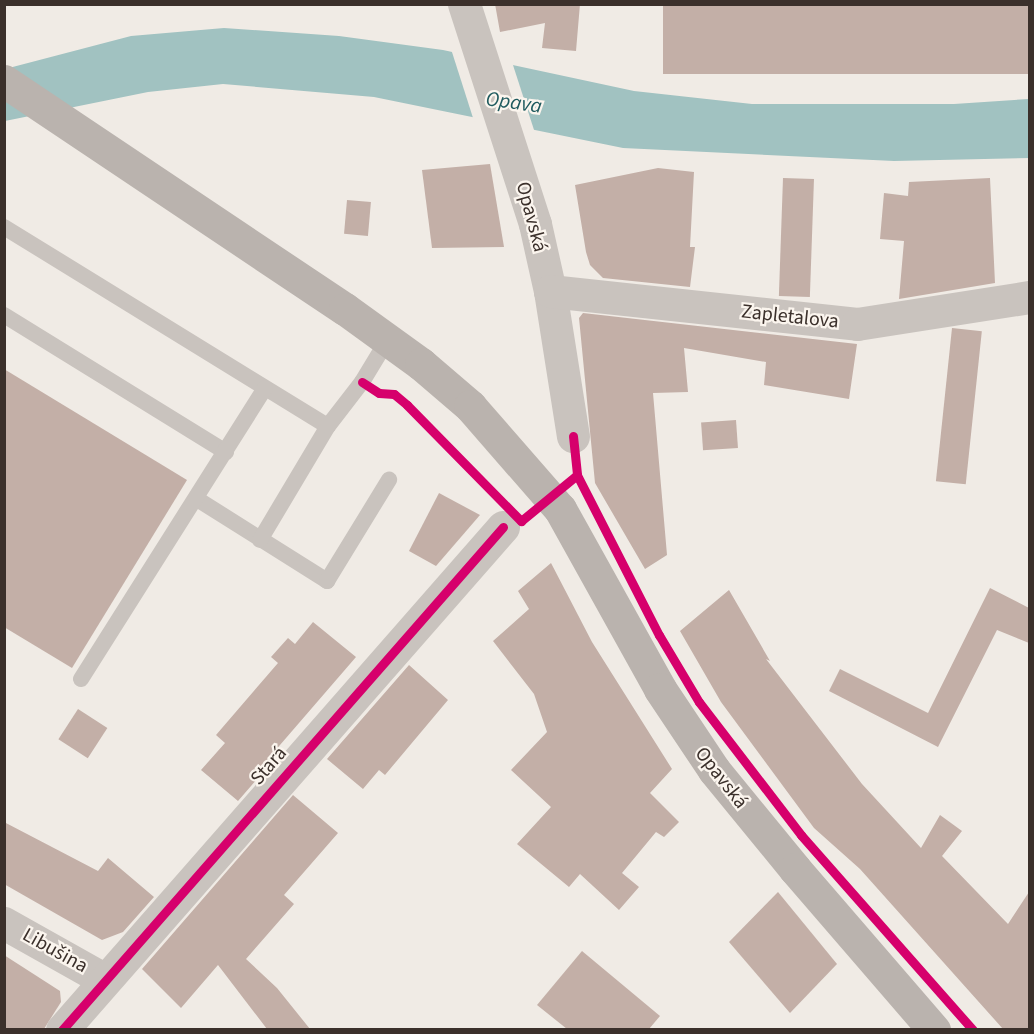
<!DOCTYPE html>
<meta charset="utf-8">
<style>
body{margin:0}
#map{position:relative;width:1034px;height:1034px;overflow:hidden;background:#f0ebe5;font-family:"Source Sans 3",sans-serif}
div>[style]{position:absolute}
.water>*{inset:0;background:#a1c2c1}
.pier>*{inset:0;background:#f0ebe5}
.building>*{inset:0;background:#c3afa7;transform-origin:0 0}
.service>*{height:16px;margin:-8px;padding:0 8px;transform-origin:8px;border-radius:8px;background:#c9c3be}
.minor>*{height:33px;margin:-16.5px;padding:0 16.5px;transform-origin:16.5px;border-radius:16.5px;background:#c9c3be}
.secondary>*{height:33px;margin:-16.5px;padding:0 16.5px;transform-origin:16.5px;border-radius:16.5px;background:#bab3ae}
.cycleway>*{height:9px;margin:-4.5px;padding:0 4.5px;transform-origin:4.5px;border-radius:4.5px;background:#d6006c}
span{translate:-50% -50%;white-space:nowrap;text-align:center;line-height:1.15;-webkit-text-stroke:4.5px #fbf5ee;paint-order:stroke}
.street-label{font-size:20px;color:#3b302b}
.water-label{font-size:21px;color:#1f5a5e;font-style:italic}
.frame{position:absolute;inset:0;border:6px solid #3b302b;pointer-events:none}
</style>
<div id="map">
<div class="water">
<i style="clip-path:polygon(224px 28px,339px 36px,443px 50px,634px 91px,752px 104px,954px 104px,1029px 99px,1030px 158px,894px 161px,623px 148px,374px 97px,223px 84px,148px 92px,5px 121px,5px 69px,131px 36px)"></i>
</div>
<div class="pier">
<i style="clip-path:polygon(451px 49px,512px 62px,535px 133px,474px 121px)"></i>
</div>
<div class="building">
<i style="clip-path:polygon(495px 4px,580px 4px,576px 51px,542px 48px,545px 23px,500px 32px)"></i>
<i style="left:663px;top:4px;width:366px;height:70px"></i>
<i style="clip-path:polygon(490px 164px,504px 247px,432px 248px,422px 170px)"></i>
<i style="clip-path:polygon(658px 168px,694px 172px,690px 247px,695px 247px,690px 287px,603px 278px,590px 265px,586px 252px,575px 185px)"></i>
<i style="left:783px;top:178px;width:31px;height:118px;rotate:2deg"></i>
<i style="clip-path:polygon(990px 178px,995px 283px,899px 299px,904px 241px,880px 239px,884px 193px,908px 196px,909px 182px)"></i>
<i style="left:347px;top:200px;width:24px;height:34px;rotate:5deg"></i>
<i style="clip-path:polygon(583px 313px,857px 344px,849px 399px,764px 385px,766px 362px,684px 348px,688px 392px,653px 393px,667px 555px,645px 569px,595px 483px,579px 318px)"></i>
<i style="left:952px;top:328px;width:30px;height:154px;rotate:6deg"></i>
<i style="clip-path:polygon(4px 369px,187px 480px,72px 668px,4px 627px)"></i>
<i style="left:736px;top:420px;width:28px;height:35px;rotate:86deg"></i>
<i style="clip-path:polygon(439px 493px,480px 515px,436px 566px,409px 551px)"></i>
<i style="clip-path:polygon(551px 563px,592px 642px,672px 769px,650px 793px,679px 822px,664px 837px,656px 832px,622px 873px,639px 887px,619px 910px,580px 874px,569px 887px,517px 844px,551px 807px,511px 770px,547px 732px,534px 694px,493px 641px,529px 609px,518px 591px)"></i>
<i style="clip-path:polygon(990px 588px,1029px 608px,1029px 643px,997px 630px,938px 747px,829px 691px,840px 669px,928px 713px)"></i>
<i style="clip-path:polygon(729px 590px,770px 661px,766px 659px,862px 784px,921px 848px,940px 815px,962px 831px,942px 856px,1008px 924px,1029px 892px,1029px 1029px,1003px 1029px,860px 869px,814px 828px,721px 702px,680px 631px)"></i>
<i style="clip-path:polygon(313px 622px,356px 657px,261px 767px,265px 770px,238px 801px,201px 770px,225px 743px,216px 735px,278px 663px,271px 657px,288px 638px,295px 644px)"></i>
<i style="clip-path:polygon(409px 665px,448px 700px,385px 775px,379px 770px,363px 789px,327px 759px)"></i>
<i style="left:78px;top:709px;width:35px;height:36px;rotate:33deg"></i>
<i style="clip-path:polygon(293px 795px,338px 833px,284px 895px,294px 904px,246px 959px,277px 988px,310px 1029px,267px 1029px,218px 965px,181px 1008px,142px 969px)"></i>
<i style="clip-path:polygon(4px 822px,98px 871px,108px 858px,154px 897px,123px 932px,102px 940px,4px 884px)"></i>
<i style="clip-path:polygon(778px 892px,837px 964px,790px 1013px,729px 942px)"></i>
<i style="clip-path:polygon(582px 951px,660px 1016px,649px 1029px,567px 1029px,537px 1005px)"></i>
<i style="clip-path:polygon(4px 955px,60px 991px,61px 1002px,44px 1029px,4px 1029px)"></i>
</div>
<div class="service">
<i style="left:4px;top:227px;width:380px;rotate:31.6deg"></i>
<i style="left:4px;top:315px;width:261px;rotate:31.7deg"></i>
<i style="left:197px;top:499px;width:154px;rotate:32.2deg"></i>
<i style="left:327px;top:581px;width:119px;rotate:-58.5deg"></i>
<i style="left:260px;top:540px;width:133px;rotate:-59.2deg"></i>
<i style="left:328px;top:426px;width:56px;rotate:-52.3deg"></i>
<i style="left:362px;top:382px;width:50px;rotate:-58.8deg"></i>
<i style="left:81px;top:679px;width:344px;rotate:-57.7deg"></i>
</div>
<div class="minor">
<i style="left:464px;top:4px;width:231px;rotate:72.1deg"></i>
<i style="left:535px;top:224px;width:69px;rotate:77.4deg"></i>
<i style="left:550px;top:291px;width:147px;rotate:81deg"></i>
<i style="left:550px;top:291px;width:309px;rotate:6.1deg"></i>
<i style="left:857px;top:324px;width:175px;rotate:-8.9deg"></i>
<i style="left:4px;top:923px;width:116px;rotate:29.4deg"></i>
<i style="left:62px;top:1030px;width:669px;rotate:-48.76deg"></i>
</div>
<div class="secondary">
<i style="left:4px;top:81px;width:410px;rotate:33.8deg"></i>
<i style="left:345px;top:309px;width:94px;rotate:35.9deg"></i>
<i style="left:421px;top:364px;width:65px;rotate:40.6deg"></i>
<i style="left:470px;top:406px;width:137px;rotate:48.9deg"></i>
<i style="left:560px;top:509px;width:206px;rotate:60.9deg"></i>
<i style="left:660px;top:689px;width:97px;rotate:56.3deg"></i>
<i style="left:714px;top:770px;width:128px;rotate:50.7deg"></i>
<i style="left:795px;top:869px;width:213px;rotate:49.2deg"></i>
</div>
<div class="cycleway">
<i style="left:362px;top:382px;width:20px;rotate:33deg"></i>
<i style="left:379px;top:393px;width:15px;rotate:4deg"></i>
<i style="left:394px;top:394px;width:17px;rotate:40deg"></i>
<i style="left:407px;top:405px;width:163px;rotate:45.5deg"></i>
<i style="left:521px;top:521px;width:72px;rotate:-39.4deg"></i>
<i style="left:573px;top:436px;width:39px;rotate:84deg"></i>
<i style="left:577px;top:475px;width:180px;rotate:62.9deg"></i>
<i style="left:659px;top:635px;width:78px;rotate:59.2deg"></i>
<i style="left:699px;top:702px;width:168px;rotate:52.5deg"></i>
<i style="left:801px;top:835px;width:260px;rotate:48.6deg"></i>
<i style="left:62px;top:1030px;width:669px;rotate:-48.76deg"></i>
</div>
<div class="street-label">
<span style="left:531px;top:217px;rotate:75deg">Opavská</span>
<span style="left:790px;top:317px;rotate:6deg">Zapletalova</span>
<span style="left:269px;top:766px;rotate:-49deg">Stará</span>
<span style="left:721px;top:778px;rotate:52deg">Opavská</span>
<span style="left:55px;top:951px;rotate:29deg">Libušina</span>
</div>
<div class="water-label">
<span style="left:514px;top:102px;rotate:8deg">Opava</span>
</div>
<div class="frame"></div>
</div>
